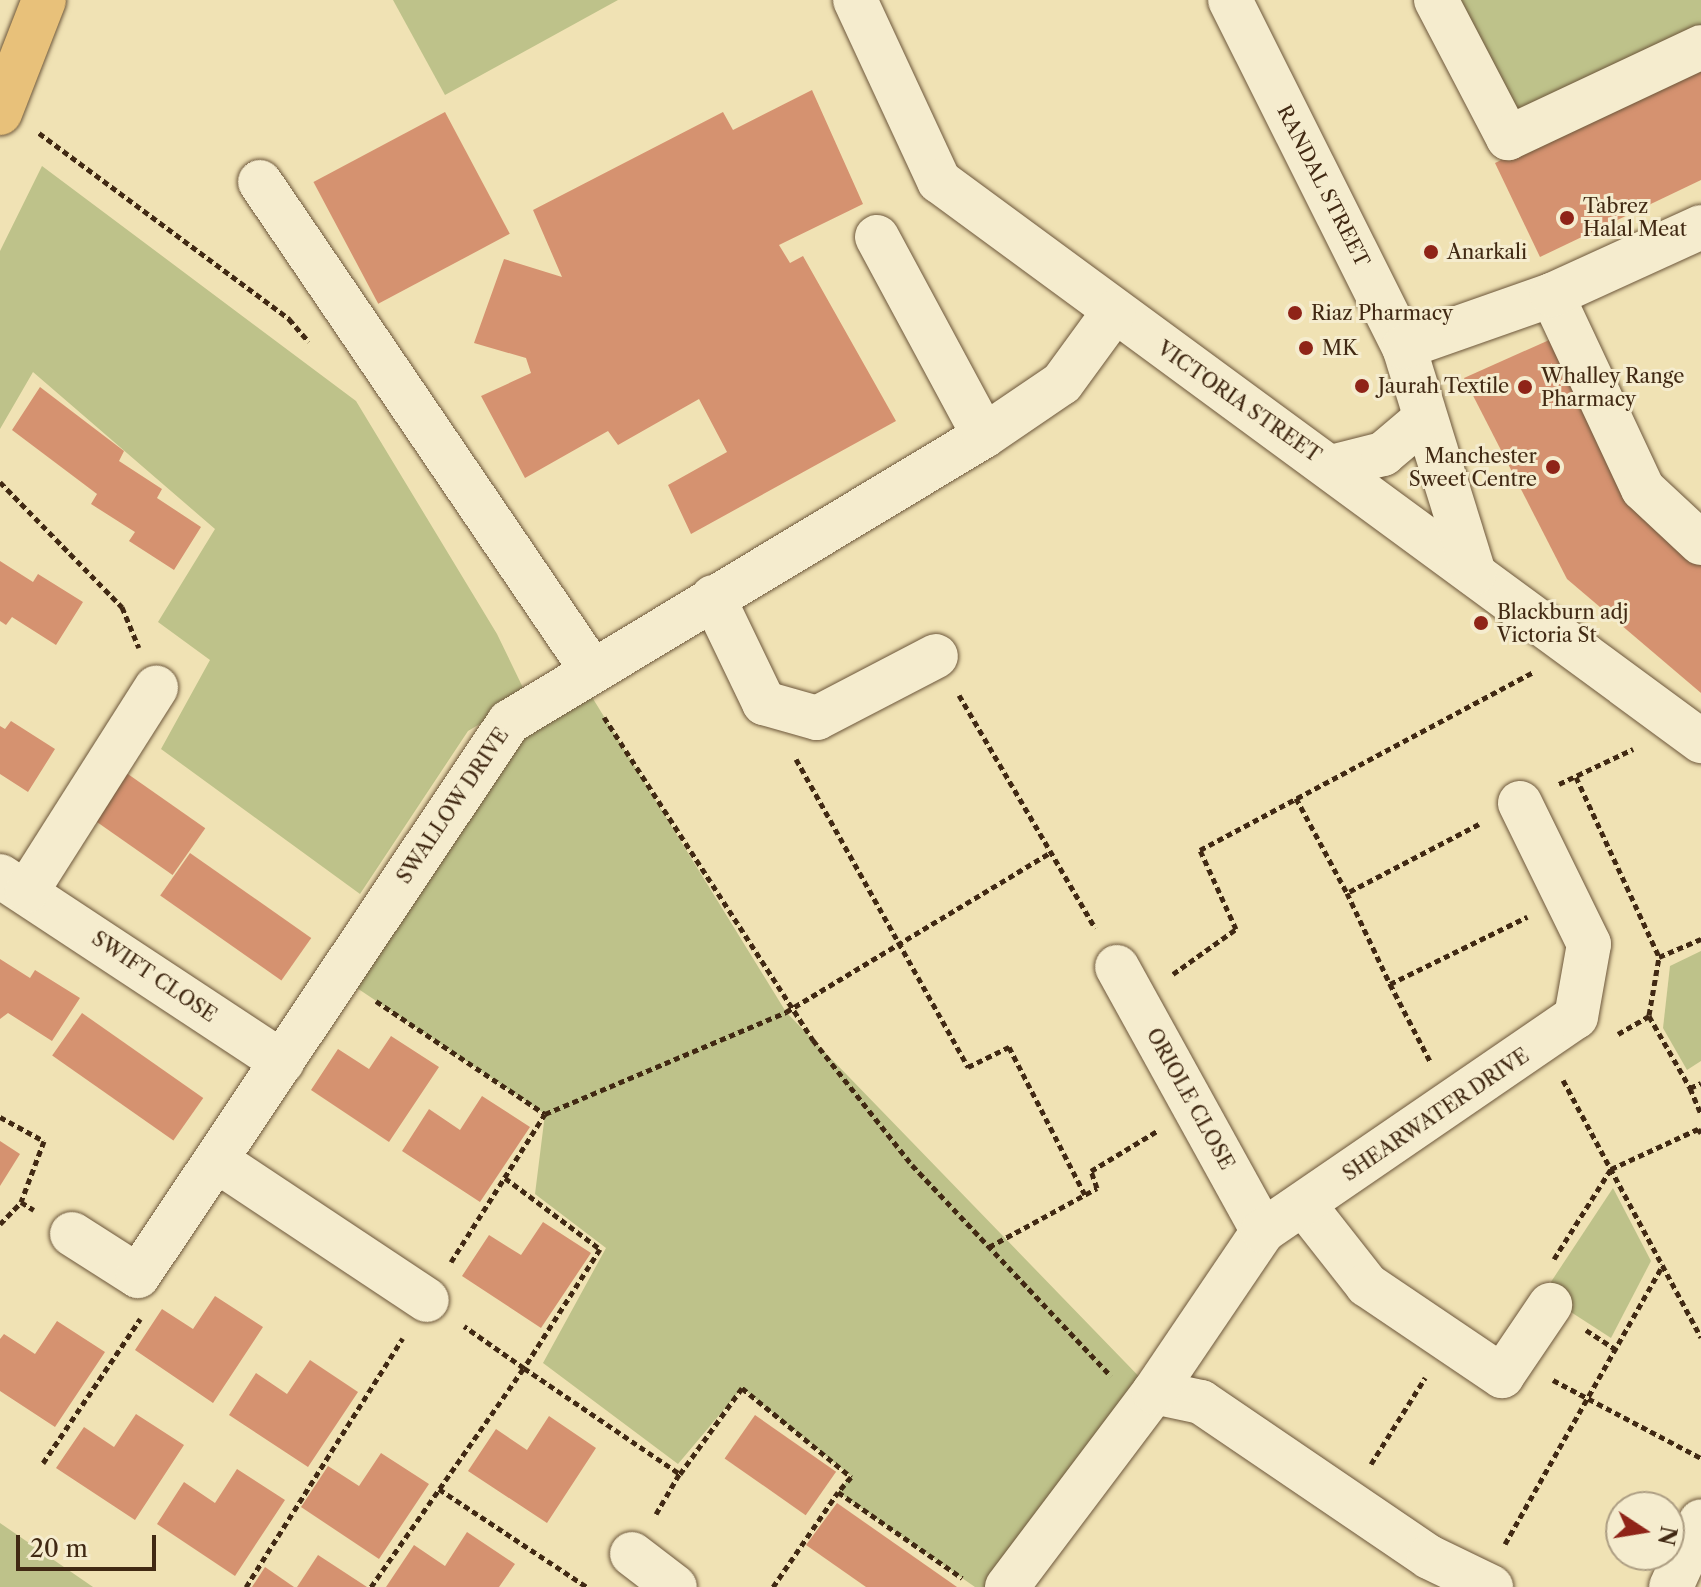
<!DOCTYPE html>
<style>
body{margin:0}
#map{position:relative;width:1701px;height:1587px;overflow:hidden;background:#f0e2b4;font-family:"Libre Caslon Text",serif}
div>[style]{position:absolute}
.green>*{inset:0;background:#bec28a}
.building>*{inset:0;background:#d59270;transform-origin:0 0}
.path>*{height:5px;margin-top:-2.5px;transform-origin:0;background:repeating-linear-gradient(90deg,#412913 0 6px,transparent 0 10px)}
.roads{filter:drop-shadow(0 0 2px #6d573b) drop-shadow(0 0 2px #6d573b)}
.minor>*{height:44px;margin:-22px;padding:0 22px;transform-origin:22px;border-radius:22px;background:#f5ecce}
.highway>*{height:44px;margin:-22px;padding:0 22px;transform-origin:22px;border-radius:22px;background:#e8c17a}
.dots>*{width:22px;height:22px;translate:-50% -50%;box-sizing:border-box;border:4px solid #f5ecce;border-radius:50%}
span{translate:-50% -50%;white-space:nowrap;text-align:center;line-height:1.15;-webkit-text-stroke:6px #f5ecce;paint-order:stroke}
.street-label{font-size:20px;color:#412913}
.poi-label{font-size:20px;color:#412913}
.left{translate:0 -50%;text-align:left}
.right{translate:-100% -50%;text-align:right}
.north{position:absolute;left:1605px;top:1491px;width:80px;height:80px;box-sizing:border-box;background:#f5ecce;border:2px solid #ad9e83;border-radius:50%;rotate:102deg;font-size:22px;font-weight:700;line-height:32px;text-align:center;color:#412913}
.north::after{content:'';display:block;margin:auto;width:28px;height:36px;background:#8f2418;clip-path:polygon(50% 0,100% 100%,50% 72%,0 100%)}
.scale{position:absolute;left:16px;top:1535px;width:140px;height:36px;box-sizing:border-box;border:4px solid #412913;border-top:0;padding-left:10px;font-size:24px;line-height:28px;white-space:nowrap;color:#412913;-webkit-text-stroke:6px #f5ecce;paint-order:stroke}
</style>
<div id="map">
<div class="green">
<i style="clip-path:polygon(393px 0,618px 0,445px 95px)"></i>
<i style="clip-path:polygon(1450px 0,1701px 0,1701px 30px,1513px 124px)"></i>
<i style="clip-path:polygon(42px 166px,356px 401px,497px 634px,527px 696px,468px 731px,360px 894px,161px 749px,210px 660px,158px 622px,215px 529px,33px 372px,0 429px,0 251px)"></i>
<i style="clip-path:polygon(579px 676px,786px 1012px,1154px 1392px,1007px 1587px,975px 1587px,838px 1492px,851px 1476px,742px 1388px,678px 1464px,543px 1363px,606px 1248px,535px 1194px,545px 1114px,339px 976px,509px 722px)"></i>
<i style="clip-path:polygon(1701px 951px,1701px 1061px,1687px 1070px,1663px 1028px,1670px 966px)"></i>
<i style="clip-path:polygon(1613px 1188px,1651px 1261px,1611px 1338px,1543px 1294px)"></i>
<i style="clip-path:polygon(0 1523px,93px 1587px,0 1587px)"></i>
</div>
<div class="building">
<i style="clip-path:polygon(1701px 64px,1701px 180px,1540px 257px,1495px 163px)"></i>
<i style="clip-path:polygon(812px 90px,863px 204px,779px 245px,790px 263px,803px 256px,896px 421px,691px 534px,668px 485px,727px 452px,699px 399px,618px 445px,608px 431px,525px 478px,481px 396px,531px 373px,526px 358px,474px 343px,504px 259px,562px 277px,533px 210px,723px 112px,733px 130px)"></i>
<i style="left:445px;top:112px;width:138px;height:149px;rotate:62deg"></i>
<i style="clip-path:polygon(1556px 337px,1701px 561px,1701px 693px,1567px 579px,1464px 378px)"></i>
<i style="clip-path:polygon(40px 387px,124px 451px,119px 461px,162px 489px,157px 498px,201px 527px,174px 570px,129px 541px,135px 532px,91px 504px,97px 494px,12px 430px)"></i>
<i style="clip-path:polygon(0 561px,33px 582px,38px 574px,83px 602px,56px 645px,12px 617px,6px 625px,0 621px)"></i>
<i style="clip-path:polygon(11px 721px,55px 749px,28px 792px,0 774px,0 726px,5px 729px)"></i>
<i style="left:125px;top:772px;width:98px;height:57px;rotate:35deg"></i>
<i style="left:190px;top:853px;width:148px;height:52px;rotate:35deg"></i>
<i style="clip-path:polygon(0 959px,30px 978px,35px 970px,80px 998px,52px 1041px,8px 1013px,0 1019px)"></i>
<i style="left:82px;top:1013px;width:148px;height:52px;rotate:35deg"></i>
<i style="clip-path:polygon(391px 1036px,439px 1067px,389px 1142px,311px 1090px,338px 1049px,369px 1069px)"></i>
<i style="clip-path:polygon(482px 1096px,530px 1127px,480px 1202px,402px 1151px,429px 1109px,460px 1130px)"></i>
<i style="clip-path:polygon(0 1141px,20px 1154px,0 1186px)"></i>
<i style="clip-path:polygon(543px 1222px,591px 1253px,541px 1328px,462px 1276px,489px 1235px,521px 1255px)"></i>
<i style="clip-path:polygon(215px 1296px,263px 1327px,213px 1403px,135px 1350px,162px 1309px,193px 1329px)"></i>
<i style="clip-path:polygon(57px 1321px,105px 1352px,55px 1427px,0 1391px,0 1339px,4px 1334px,35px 1354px)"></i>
<i style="clip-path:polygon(310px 1360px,358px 1392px,308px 1467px,229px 1415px,256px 1373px,287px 1394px)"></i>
<i style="clip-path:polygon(136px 1414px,184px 1445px,135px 1520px,56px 1468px,84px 1427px,114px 1447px)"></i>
<i style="left:755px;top:1415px;width:99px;height:53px;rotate:35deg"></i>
<i style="clip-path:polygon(549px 1416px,596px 1448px,547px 1523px,468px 1471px,496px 1429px,527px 1450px)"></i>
<i style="clip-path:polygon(381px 1453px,429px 1484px,379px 1559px,301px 1507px,328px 1466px,359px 1486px)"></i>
<i style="clip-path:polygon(237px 1469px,285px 1500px,235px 1576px,157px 1524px,184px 1482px,215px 1503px)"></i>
<i style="clip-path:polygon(837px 1503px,957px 1587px,866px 1587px,806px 1545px)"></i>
<i style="clip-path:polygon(467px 1532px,515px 1564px,499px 1587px,386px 1587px,414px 1545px,445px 1566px)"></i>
<i style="clip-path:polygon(318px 1555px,367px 1587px,297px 1587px)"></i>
<i style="clip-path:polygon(265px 1567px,294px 1587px,252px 1587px)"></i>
</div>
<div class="path">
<i style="left:39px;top:133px;width:312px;rotate:36.6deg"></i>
<i style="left:289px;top:319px;width:30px;rotate:49deg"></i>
<i style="left:0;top:482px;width:175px;rotate:45.7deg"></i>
<i style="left:122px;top:607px;width:44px;rotate:67.5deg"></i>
<i style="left:959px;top:695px;width:270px;rotate:59.7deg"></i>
<i style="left:604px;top:717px;width:385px;rotate:57.1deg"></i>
<i style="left:813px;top:1040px;width:159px;rotate:51.6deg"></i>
<i style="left:912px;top:1165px;width:290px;rotate:46.7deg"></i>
<i style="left:796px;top:759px;width:353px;rotate:60.8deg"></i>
<i style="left:968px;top:1067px;width:46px;rotate:-26deg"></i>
<i style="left:1009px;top:1047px;width:166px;rotate:62.8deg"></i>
<i style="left:1576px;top:777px;width:198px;rotate:65.2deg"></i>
<i style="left:1659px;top:957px;width:46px;rotate:-23.2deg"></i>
<i style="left:1559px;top:784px;width:82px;rotate:-25.3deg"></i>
<i style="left:1296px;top:798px;width:108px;rotate:61.8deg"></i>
<i style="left:1479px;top:824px;width:149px;rotate:152.4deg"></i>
<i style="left:1347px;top:893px;width:101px;rotate:64.7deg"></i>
<i style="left:1390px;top:984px;width:153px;rotate:-26.1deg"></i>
<i style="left:1173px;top:974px;width:77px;rotate:-35.5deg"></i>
<i style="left:1236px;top:929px;width:87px;rotate:-114.5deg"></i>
<i style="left:1200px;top:850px;width:378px;rotate:-28.1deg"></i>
<i style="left:1390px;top:984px;width:89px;rotate:62.6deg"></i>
<i style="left:376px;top:1001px;width:203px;rotate:33.8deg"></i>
<i style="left:545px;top:1114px;width:262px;rotate:-22.9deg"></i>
<i style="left:786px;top:1012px;width:310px;rotate:-31.1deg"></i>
<i style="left:1649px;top:1015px;width:59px;rotate:-80.2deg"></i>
<i style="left:1618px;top:1034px;width:36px;rotate:-30deg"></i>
<i style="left:1649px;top:1016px;width:83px;rotate:60.3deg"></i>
<i style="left:1690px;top:1088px;width:12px;rotate:-24deg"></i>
<i style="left:1563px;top:1080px;width:292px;rotate:61.8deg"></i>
<i style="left:1690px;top:1088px;width:28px;rotate:67deg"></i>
<i style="left:0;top:1117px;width:50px;rotate:28.6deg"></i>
<i style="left:44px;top:1141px;width:65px;rotate:110.7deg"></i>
<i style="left:505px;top:1178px;width:119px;rotate:36.8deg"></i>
<i style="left:600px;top:1249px;width:141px;rotate:122.6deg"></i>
<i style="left:524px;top:1368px;width:189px;rotate:34.2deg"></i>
<i style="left:680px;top:1474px;width:106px;rotate:-54.2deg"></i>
<i style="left:742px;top:1388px;width:141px;rotate:39.2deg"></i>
<i style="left:851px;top:1477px;width:20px;rotate:131deg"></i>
<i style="left:838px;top:1492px;width:151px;rotate:34.7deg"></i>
<i style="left:0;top:1224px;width:30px;rotate:-46deg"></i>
<i style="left:21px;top:1202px;width:15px;rotate:32deg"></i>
<i style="left:989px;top:1247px;width:123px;rotate:-28.6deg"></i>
<i style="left:1097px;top:1188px;width:18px;rotate:-109deg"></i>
<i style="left:1091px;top:1171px;width:77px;rotate:-31.2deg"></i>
<i style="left:1554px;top:1259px;width:107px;rotate:-57.7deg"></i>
<i style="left:1611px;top:1169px;width:96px;rotate:-24.7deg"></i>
<i style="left:1698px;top:1129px;width:5px;rotate:53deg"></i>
<i style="left:451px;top:1262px;width:175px;rotate:-57.6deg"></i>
<i style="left:1586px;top:1330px;width:35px;rotate:33deg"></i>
<i style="left:1553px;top:1380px;width:167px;rotate:27.8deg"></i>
<i style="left:43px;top:1463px;width:174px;rotate:-56deg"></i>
<i style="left:1371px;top:1464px;width:102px;rotate:-57.9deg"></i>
<i style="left:439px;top:1489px;width:178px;rotate:33.5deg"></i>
<i style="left:656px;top:1514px;width:50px;rotate:-59.8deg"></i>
<i style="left:1505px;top:1544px;width:321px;rotate:-60.5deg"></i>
<i style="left:246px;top:1587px;width:294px;rotate:-57.8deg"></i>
<i style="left:371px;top:1587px;width:267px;rotate:-55.1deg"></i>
<i style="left:524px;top:1368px;width:73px;rotate:-145deg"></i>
<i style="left:773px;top:1587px;width:115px;rotate:-55.6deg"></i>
</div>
<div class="roads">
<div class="minor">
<i style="left:855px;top:0;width:200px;rotate:65.1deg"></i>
<i style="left:939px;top:181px;width:946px;rotate:36.31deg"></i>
<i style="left:1230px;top:0;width:388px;rotate:63.4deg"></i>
<i style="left:1404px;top:347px;width:237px;rotate:72.8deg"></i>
<i style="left:1436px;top:0;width:156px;rotate:62.4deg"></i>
<i style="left:1508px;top:138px;width:213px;rotate:-25.2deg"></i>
<i style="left:260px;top:182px;width:589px;rotate:55.8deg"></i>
<i style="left:877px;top:237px;width:226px;rotate:61.7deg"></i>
<i style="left:1552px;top:295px;width:214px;rotate:64.9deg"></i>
<i style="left:1643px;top:489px;width:79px;rotate:43deg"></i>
<i style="left:1404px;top:347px;width:157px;rotate:-19.4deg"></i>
<i style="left:1552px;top:295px;width:164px;rotate:-24.5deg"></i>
<i style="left:1331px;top:467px;width:54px;rotate:-14deg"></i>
<i style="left:1383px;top:454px;width:51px;rotate:-40.2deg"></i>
<i style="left:713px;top:597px;width:118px;rotate:64.3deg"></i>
<i style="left:764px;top:703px;width:55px;rotate:15.8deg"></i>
<i style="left:817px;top:718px;width:134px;rotate:-27.5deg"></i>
<i style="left:0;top:876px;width:338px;rotate:33.4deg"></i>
<i style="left:27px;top:891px;width:241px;rotate:-57.6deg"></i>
<i style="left:1117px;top:967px;width:302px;rotate:61.1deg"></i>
<i style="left:216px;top:1160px;width:253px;rotate:33.6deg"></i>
<i style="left:1304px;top:1205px;width:102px;rotate:51.8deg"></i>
<i style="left:1367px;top:1285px;width:163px;rotate:34deg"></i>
<i style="left:1502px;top:1376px;width:86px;rotate:-55.9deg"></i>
<i style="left:72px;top:1234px;width:78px;rotate:32.5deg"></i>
<i style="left:138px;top:1276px;width:667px;rotate:-56.19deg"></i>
<i style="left:509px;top:722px;width:554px;rotate:-31.05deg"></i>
<i style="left:984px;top:436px;width:94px;rotate:-34.2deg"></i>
<i style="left:1062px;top:383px;width:87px;rotate:-53.9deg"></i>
<i style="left:1154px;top:1392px;width:48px;rotate:12deg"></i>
<i style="left:1201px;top:1402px;width:276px;rotate:34.2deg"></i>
<i style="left:1429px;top:1557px;width:69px;rotate:25.8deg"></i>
<i style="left:632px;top:1554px;width:54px;rotate:37.5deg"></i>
<i style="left:1007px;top:1587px;width:244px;rotate:-53deg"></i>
<i style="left:1154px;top:1392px;width:194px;rotate:-55.9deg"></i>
<i style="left:1263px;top:1231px;width:379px;rotate:-34.4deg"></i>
<i style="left:1576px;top:1017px;width:74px;rotate:-79.9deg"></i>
<i style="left:1589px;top:944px;width:157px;rotate:-116.1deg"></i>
<i style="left:1671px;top:1587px;width:72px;rotate:-65.6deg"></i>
</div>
<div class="highway">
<i style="left:0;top:113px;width:121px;rotate:-68.7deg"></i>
</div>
</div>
<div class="dots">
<i style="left:1567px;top:218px;background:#8f2418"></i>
<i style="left:1431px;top:252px;background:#8f2418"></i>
<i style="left:1295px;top:313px;background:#8f2418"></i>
<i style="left:1306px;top:348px;background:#8f2418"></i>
<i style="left:1362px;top:386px;background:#8f2418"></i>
<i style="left:1525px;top:387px;background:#8f2418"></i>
<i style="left:1553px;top:467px;background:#8f2418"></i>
<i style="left:1481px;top:623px;background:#8f2418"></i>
</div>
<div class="street-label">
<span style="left:1323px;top:186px;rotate:63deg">RANDAL STREET</span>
<span style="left:1239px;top:402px;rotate:35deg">VICTORIA STREET</span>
<span style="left:453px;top:806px;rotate:-56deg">SWALLOW DRIVE</span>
<span style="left:154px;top:977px;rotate:34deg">SWIFT CLOSE</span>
<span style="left:1190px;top:1099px;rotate:61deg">ORIOLE CLOSE</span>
<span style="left:1436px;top:1115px;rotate:-34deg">SHEARWATER DRIVE</span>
</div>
<div class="poi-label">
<span class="left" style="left:1583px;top:218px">Tabrez<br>Halal Meat</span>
<span class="left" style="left:1447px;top:252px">Anarkali</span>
<span class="left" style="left:1311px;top:313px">Riaz Pharmacy</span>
<span class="left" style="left:1322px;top:348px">MK</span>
<span class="left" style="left:1541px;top:388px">Whalley Range<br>Pharmacy</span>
<span class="left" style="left:1378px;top:386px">Jaurah Textile</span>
<span class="right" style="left:1537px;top:468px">Manchester<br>Sweet Centre</span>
<span class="left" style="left:1497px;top:624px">Blackburn adj<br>Victoria St</span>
</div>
<div class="north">N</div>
<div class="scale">20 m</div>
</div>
